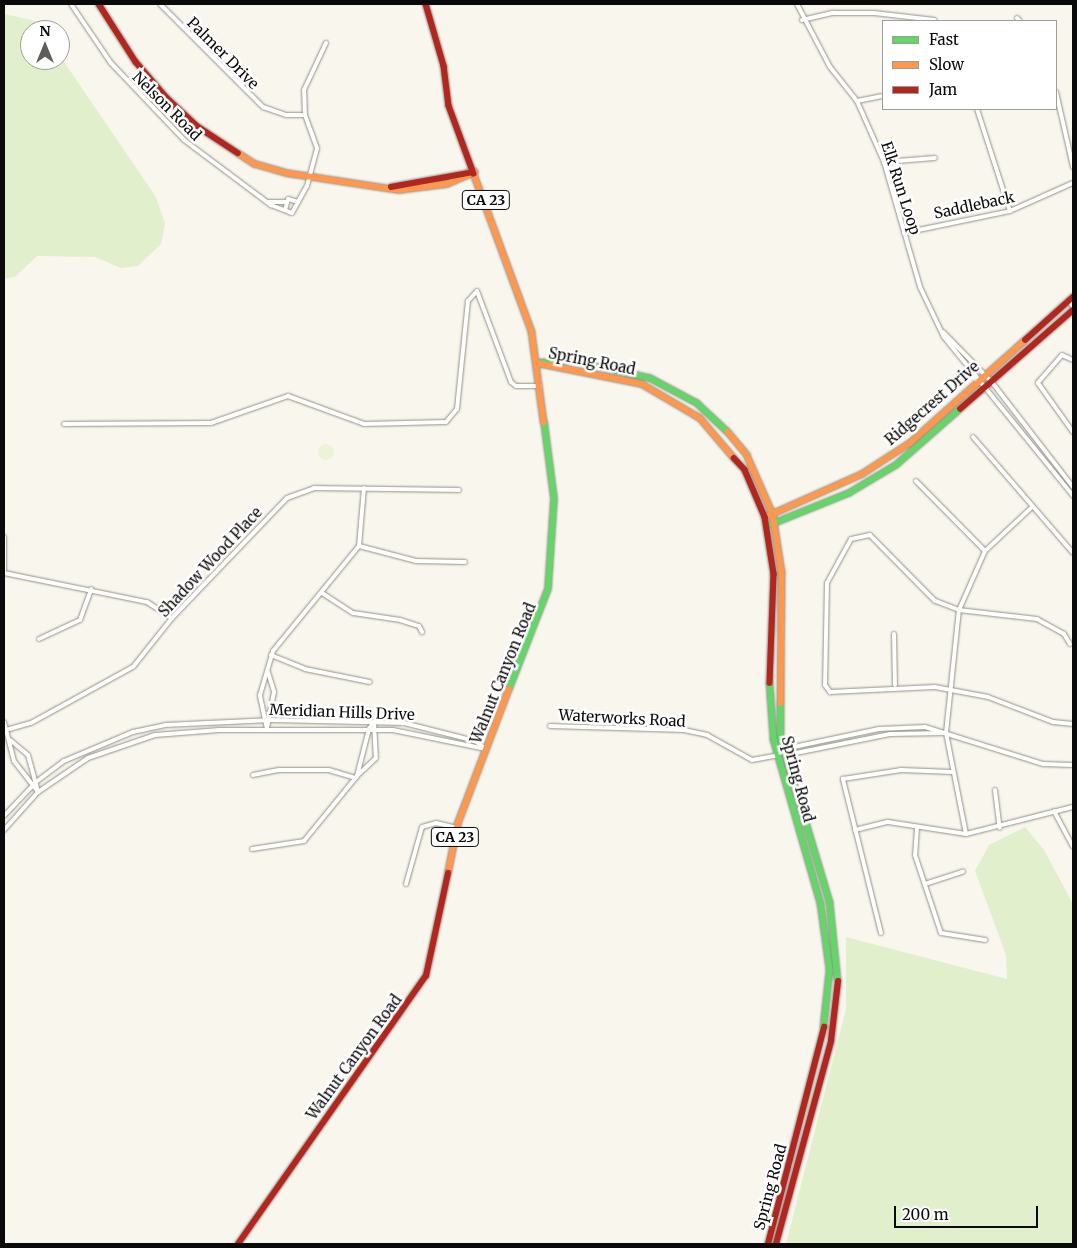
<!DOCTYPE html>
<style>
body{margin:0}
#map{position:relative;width:1077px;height:1248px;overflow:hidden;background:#f9f6ed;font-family:Merriweather,serif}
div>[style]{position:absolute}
.green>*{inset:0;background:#e1efcc}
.pitch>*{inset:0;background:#ecf3d6}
.round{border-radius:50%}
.roads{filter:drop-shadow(0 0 1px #92908c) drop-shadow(0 0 1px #92908c)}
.street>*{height:4px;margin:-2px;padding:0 2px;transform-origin:2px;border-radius:2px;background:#fefefc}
.fast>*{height:5.5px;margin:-2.75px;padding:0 2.75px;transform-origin:2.75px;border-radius:2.75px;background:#63d668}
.slow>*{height:5.5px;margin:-2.75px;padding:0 2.75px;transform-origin:2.75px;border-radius:2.75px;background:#ff974d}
.jam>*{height:5.5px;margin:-2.75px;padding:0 2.75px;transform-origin:2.75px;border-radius:2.75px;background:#b3261e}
span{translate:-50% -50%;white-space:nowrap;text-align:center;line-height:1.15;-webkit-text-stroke:5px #fff;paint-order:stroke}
.shield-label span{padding:1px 4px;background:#fff;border:1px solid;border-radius:4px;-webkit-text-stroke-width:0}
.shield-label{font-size:14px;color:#0a0a0a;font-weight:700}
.street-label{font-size:15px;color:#0a0a0a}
.frame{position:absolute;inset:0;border:5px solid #0a0a0a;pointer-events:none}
.legend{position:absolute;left:882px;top:20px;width:175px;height:90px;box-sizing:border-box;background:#fff;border:1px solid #9d9d9d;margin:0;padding:6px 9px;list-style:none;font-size:15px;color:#0a0a0a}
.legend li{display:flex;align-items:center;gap:10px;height:25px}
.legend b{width:25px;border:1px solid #9d9d9d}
.north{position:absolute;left:20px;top:20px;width:50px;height:50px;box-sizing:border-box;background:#fff;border:1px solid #9d9d9d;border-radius:50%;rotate:0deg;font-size:14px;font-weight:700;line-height:20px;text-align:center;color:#0a0a0a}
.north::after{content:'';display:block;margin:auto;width:18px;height:22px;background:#5e5d59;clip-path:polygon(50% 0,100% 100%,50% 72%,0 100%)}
.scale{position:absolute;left:894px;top:1206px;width:144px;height:22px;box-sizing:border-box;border:2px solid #0a0a0a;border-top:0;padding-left:6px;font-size:15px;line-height:18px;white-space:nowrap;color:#0a0a0a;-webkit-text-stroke:4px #fff;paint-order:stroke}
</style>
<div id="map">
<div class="green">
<i style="clip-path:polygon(4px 14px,36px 21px,42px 30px,30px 30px,30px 60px,60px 60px,60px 56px,156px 197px,165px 224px,161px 244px,138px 266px,121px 268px,95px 257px,37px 256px,15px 277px,4px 279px)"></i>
<i style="clip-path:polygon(1025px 827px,1044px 850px,1073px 904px,1073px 1244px,786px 1244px,846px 1009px,846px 937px,1007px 979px,1006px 955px,975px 871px,989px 845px)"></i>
</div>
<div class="pitch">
<i class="round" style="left:318px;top:444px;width:16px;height:16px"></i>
</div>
<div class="roads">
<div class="street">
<i style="left:71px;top:4px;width:71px;rotate:55.9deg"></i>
<i style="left:111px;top:63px;width:106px;rotate:46.5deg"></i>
<i style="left:184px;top:140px;width:109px;rotate:36.8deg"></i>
<i style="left:271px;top:205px;width:22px;rotate:21deg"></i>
<i style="left:292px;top:213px;width:13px;rotate:-61deg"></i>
<i style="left:298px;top:202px;width:10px;rotate:-163deg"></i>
<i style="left:288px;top:199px;width:11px;rotate:105deg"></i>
<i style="left:160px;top:4px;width:146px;rotate:45deg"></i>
<i style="left:263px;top:107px;width:24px;rotate:19deg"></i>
<i style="left:286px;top:115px;width:19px"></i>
<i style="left:797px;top:4px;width:71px;rotate:62.4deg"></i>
<i style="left:830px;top:67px;width:43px;rotate:51.5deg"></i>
<i style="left:857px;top:101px;width:67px;rotate:66.1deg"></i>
<i style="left:884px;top:162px;width:130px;rotate:73.9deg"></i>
<i style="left:920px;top:287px;width:55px;rotate:64.4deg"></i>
<i style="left:944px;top:337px;width:205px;rotate:50.9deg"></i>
<i style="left:1017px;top:18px;width:4px;rotate:45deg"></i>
<i style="left:802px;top:20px;width:32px;rotate:-13deg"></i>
<i style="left:833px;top:13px;width:41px"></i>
<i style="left:874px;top:13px;width:61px;rotate:6.5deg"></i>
<i style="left:1056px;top:92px;width:77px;rotate:77.2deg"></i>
<i style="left:857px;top:101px;width:26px;rotate:-11deg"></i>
<i style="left:977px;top:109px;width:107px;rotate:72.1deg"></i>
<i style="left:884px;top:162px;width:51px;rotate:-4.5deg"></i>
<i style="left:269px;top:202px;width:16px"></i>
<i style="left:298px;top:202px;width:18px;rotate:-61deg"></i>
<i style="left:307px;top:186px;width:39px;rotate:-75deg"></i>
<i style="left:317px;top:148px;width:35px;rotate:-110deg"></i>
<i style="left:305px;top:115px;width:25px;rotate:-92deg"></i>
<i style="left:304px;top:90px;width:52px;rotate:-64.9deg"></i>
<i style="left:904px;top:233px;width:108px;rotate:-11.7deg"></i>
<i style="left:1010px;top:211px;width:69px;rotate:-24deg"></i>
<i style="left:1073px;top:302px;width:4px;rotate:-153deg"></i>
<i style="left:1069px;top:300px;width:8px;rotate:60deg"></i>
<i style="left:943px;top:332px;width:69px;rotate:45.6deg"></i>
<i style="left:991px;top:381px;width:134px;rotate:52.3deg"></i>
<i style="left:1073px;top:360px;width:12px;rotate:-156deg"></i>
<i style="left:1062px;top:355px;width:37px;rotate:131deg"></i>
<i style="left:1038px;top:383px;width:60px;rotate:54.5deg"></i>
<i style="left:64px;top:424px;width:147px;rotate:-0.4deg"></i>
<i style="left:211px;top:423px;width:82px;rotate:-19.3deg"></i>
<i style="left:288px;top:396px;width:81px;rotate:20.2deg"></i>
<i style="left:364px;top:424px;width:82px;rotate:-1.4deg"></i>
<i style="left:446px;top:422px;width:17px;rotate:-50deg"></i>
<i style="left:457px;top:409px;width:109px;rotate:-84.2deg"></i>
<i style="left:468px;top:301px;width:13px;rotate:-48deg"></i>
<i style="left:477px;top:291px;width:97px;rotate:69.5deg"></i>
<i style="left:511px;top:382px;width:6px;rotate:39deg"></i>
<i style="left:516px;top:386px;width:24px"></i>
<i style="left:973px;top:437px;width:153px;rotate:49.2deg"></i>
<i style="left:916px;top:481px;width:98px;rotate:45.4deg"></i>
<i style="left:4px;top:537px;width:36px;rotate:90deg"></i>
<i style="left:359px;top:546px;width:59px;rotate:14.7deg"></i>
<i style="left:416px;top:561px;width:49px;rotate:1.2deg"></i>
<i style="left:4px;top:573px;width:146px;rotate:11.5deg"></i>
<i style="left:147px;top:602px;width:30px;rotate:33deg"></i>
<i style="left:322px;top:593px;width:37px;rotate:33deg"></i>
<i style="left:353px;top:613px;width:48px;rotate:8.5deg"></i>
<i style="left:400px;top:620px;width:20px;rotate:18deg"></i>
<i style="left:419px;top:626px;width:7px;rotate:63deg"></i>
<i style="left:894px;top:634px;width:51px;rotate:88.9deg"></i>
<i style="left:39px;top:639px;width:45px;rotate:-24.9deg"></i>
<i style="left:80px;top:620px;width:33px;rotate:-70deg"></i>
<i style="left:1070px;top:644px;width:12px;rotate:-121deg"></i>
<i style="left:1064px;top:634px;width:31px;rotate:-151deg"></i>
<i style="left:1037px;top:619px;width:79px;rotate:-173.4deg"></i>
<i style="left:959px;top:610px;width:26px;rotate:-159deg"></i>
<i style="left:935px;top:601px;width:93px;rotate:-134.6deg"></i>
<i style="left:870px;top:535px;width:19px;rotate:168deg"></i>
<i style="left:851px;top:539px;width:50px;rotate:118.6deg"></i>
<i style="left:827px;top:583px;width:102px;rotate:91.1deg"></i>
<i style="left:825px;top:685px;width:9px;rotate:54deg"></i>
<i style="left:830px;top:692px;width:105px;rotate:-2.7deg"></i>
<i style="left:935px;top:687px;width:54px;rotate:10.7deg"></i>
<i style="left:988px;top:697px;width:70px;rotate:21deg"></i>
<i style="left:1053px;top:722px;width:20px;rotate:6deg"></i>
<i style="left:271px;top:655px;width:37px;rotate:22deg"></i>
<i style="left:305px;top:669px;width:66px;rotate:11.3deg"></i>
<i style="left:268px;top:672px;width:21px;rotate:73deg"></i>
<i style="left:274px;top:692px;width:38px;rotate:101deg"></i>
<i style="left:267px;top:729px;width:35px;rotate:-102deg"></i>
<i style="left:260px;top:695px;width:46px;rotate:-73.5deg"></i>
<i style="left:273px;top:651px;width:136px;rotate:-50.7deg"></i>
<i style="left:359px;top:546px;width:58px;rotate:-85.1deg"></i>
<i style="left:4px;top:722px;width:40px;rotate:75.6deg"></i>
<i style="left:14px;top:761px;width:39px;rotate:52deg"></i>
<i style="left:38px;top:792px;width:38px;rotate:-105deg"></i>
<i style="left:28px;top:755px;width:23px;rotate:-140deg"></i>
<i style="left:374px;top:722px;width:36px;rotate:87deg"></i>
<i style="left:376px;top:758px;width:26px;rotate:137deg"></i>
<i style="left:357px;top:776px;width:49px;rotate:-75.7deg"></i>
<i style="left:369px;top:729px;width:9px;rotate:-54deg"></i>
<i style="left:550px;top:726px;width:134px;rotate:1.7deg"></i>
<i style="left:684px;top:730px;width:24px;rotate:12deg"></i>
<i style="left:707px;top:735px;width:51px;rotate:29.1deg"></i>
<i style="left:752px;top:760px;width:27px;rotate:-10deg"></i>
<i style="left:6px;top:730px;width:26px;rotate:-16deg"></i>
<i style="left:31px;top:723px;width:116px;rotate:-28.8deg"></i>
<i style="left:133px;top:667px;width:63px;rotate:-51.5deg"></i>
<i style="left:172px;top:618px;width:166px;rotate:-46.2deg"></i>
<i style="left:287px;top:498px;width:29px;rotate:-20deg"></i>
<i style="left:314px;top:488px;width:145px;rotate:0.8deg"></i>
<i style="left:784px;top:749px;width:97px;rotate:-11.9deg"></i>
<i style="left:879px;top:729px;width:46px;rotate:-2.5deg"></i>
<i style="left:925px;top:727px;width:124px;rotate:17.4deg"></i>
<i style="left:1043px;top:764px;width:30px;rotate:2deg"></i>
<i style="left:786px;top:755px;width:106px;rotate:-11.4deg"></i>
<i style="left:890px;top:734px;width:56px;rotate:-1deg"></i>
<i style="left:253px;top:775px;width:26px;rotate:-11deg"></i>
<i style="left:279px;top:770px;width:50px"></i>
<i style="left:329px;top:770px;width:28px;rotate:17deg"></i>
<i style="left:995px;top:790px;width:38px;rotate:83deg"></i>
<i style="left:1054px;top:811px;width:40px;rotate:62deg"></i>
<i style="left:4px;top:816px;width:47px;rotate:-46.7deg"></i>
<i style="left:36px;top:782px;width:35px;rotate:-37deg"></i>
<i style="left:64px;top:761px;width:75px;rotate:-22.8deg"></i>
<i style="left:133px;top:732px;width:33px;rotate:-12deg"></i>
<i style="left:165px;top:725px;width:107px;rotate:-2.7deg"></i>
<i style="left:272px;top:720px;width:132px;rotate:1.3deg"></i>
<i style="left:404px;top:723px;width:73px;rotate:14.2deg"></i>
<i style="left:475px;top:741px;width:14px;rotate:36deg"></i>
<i style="left:486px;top:749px;width:95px;rotate:-168.5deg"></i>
<i style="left:393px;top:730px;width:174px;rotate:180deg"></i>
<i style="left:219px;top:730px;width:64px;rotate:175.5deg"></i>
<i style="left:155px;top:735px;width:71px;rotate:161.1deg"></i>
<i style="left:88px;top:758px;width:60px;rotate:145.8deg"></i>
<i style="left:38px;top:792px;width:51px;rotate:131.8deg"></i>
<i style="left:917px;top:828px;width:27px;rotate:94deg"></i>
<i style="left:915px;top:855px;width:82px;rotate:71.6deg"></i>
<i style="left:941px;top:933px;width:45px;rotate:9deg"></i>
<i style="left:855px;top:830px;width:34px;rotate:-14deg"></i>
<i style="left:888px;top:822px;width:79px;rotate:8.7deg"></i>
<i style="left:966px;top:834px;width:110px;rotate:-14.2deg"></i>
<i style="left:966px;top:834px;width:103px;rotate:-101.2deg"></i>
<i style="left:946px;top:733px;width:124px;rotate:-84deg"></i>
<i style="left:959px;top:610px;width:64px;rotate:-66.2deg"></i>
<i style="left:985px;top:551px;width:63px;rotate:-43.1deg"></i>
<i style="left:252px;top:849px;width:53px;rotate:-8.7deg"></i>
<i style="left:304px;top:841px;width:84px;rotate:-50.8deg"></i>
<i style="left:406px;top:884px;width:59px;rotate:-74.3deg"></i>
<i style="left:422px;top:827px;width:15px;rotate:-16deg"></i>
<i style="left:436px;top:823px;width:22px;rotate:13deg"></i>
<i style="left:925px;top:884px;width:40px;rotate:-18deg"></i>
<i style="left:881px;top:933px;width:159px;rotate:-103.9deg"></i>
<i style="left:843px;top:779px;width:59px;rotate:-8.8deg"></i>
<i style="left:901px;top:770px;width:51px;rotate:2.2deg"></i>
</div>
<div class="fast">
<i style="left:537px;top:363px;width:33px;rotate:-5deg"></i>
<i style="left:570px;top:360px;width:82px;rotate:12.7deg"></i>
<i style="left:650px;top:378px;width:53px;rotate:28deg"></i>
<i style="left:697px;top:403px;width:42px;rotate:43.1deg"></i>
<i style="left:772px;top:524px;width:83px;rotate:-21.9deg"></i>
<i style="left:849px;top:493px;width:55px;rotate:-30.8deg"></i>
<i style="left:896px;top:465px;width:85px;rotate:-41.2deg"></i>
<i style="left:770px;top:683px;width:57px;rotate:86deg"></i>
<i style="left:774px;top:740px;width:171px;rotate:74deg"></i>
<i style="left:821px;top:904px;width:67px;rotate:82.2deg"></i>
<i style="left:830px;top:970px;width:57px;rotate:96deg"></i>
<i style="left:509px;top:689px;width:107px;rotate:-68.7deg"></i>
<i style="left:548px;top:589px;width:90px;rotate:-86.2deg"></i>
<i style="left:554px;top:499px;width:78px;rotate:-97.4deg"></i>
<i style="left:781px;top:703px;width:35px;rotate:90deg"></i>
<i style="left:781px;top:738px;width:171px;rotate:73.4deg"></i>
<i style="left:830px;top:902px;width:79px;rotate:84.2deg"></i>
</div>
<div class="slow">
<i style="left:238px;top:153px;width:20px;rotate:33deg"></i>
<i style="left:255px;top:164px;width:32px;rotate:16deg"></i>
<i style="left:286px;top:173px;width:114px;rotate:8.6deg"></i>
<i style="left:399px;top:190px;width:48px;rotate:-7.1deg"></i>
<i style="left:447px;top:184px;width:30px;rotate:-23deg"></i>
<i style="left:475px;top:172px;width:6px;rotate:171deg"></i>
<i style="left:474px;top:174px;width:168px;rotate:69.8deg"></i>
<i style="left:532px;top:332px;width:91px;rotate:82.4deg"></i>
<i style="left:537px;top:363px;width:107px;rotate:11.3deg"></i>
<i style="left:642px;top:384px;width:67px;rotate:30.4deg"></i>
<i style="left:700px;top:418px;width:52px;rotate:49.6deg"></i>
<i style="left:728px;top:432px;width:30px;rotate:50deg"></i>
<i style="left:747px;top:455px;width:64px;rotate:66.2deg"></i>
<i style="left:773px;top:514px;width:59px;rotate:81.2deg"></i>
<i style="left:782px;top:572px;width:131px;rotate:90.4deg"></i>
<i style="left:770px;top:515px;width:101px;rotate:-24deg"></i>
<i style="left:862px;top:474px;width:57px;rotate:-32.9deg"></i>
<i style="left:910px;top:443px;width:154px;rotate:-41.8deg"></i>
<i style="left:448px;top:873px;width:51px;rotate:-78.7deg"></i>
<i style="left:458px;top:823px;width:143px;rotate:-69.2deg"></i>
</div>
<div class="jam">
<i style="left:99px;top:4px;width:69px;rotate:57.5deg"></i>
<i style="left:136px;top:62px;width:48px;rotate:49.3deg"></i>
<i style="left:167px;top:98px;width:41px;rotate:43deg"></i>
<i style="left:197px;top:126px;width:49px;rotate:33.4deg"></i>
<i style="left:426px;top:4px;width:65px;rotate:73.8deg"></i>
<i style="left:444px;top:66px;width:40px;rotate:82.9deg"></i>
<i style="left:449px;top:106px;width:72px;rotate:69.8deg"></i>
<i style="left:391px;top:187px;width:79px;rotate:-10.2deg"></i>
<i style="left:1025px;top:340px;width:64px;rotate:-41.9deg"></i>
<i style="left:960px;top:409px;width:150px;rotate:-41.2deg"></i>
<i style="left:734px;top:458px;width:16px;rotate:47deg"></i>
<i style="left:745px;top:470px;width:51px;rotate:66.9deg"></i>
<i style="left:765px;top:517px;width:58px;rotate:81deg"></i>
<i style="left:774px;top:574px;width:109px;rotate:92.1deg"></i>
<i style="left:238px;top:1244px;width:327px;rotate:-55deg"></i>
<i style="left:426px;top:976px;width:105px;rotate:-77.9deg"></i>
<i style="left:768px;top:1244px;width:224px;rotate:-75.5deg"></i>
<i style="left:776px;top:1244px;width:210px;rotate:-74.8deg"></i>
<i style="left:831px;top:1041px;width:60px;rotate:-83.3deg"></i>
</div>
</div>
<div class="shield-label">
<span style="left:486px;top:200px">CA 23</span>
<span style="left:455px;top:837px">CA 23</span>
</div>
<div class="street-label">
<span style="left:223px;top:53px;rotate:45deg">Palmer Drive</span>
<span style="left:167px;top:106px;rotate:45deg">Nelson Road</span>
<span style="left:901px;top:188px;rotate:72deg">Elk Run Loop</span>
<span style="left:974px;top:205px;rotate:-12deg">Saddleback</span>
<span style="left:592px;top:361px;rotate:11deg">Spring Road</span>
<span style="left:932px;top:403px;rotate:-41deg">Ridgecrest Drive</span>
<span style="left:210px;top:562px;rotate:-47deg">Shadow Wood Place</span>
<span style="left:503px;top:673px;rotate:-68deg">Walnut Canyon Road</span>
<span style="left:342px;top:712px;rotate:2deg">Meridian Hills Drive</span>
<span style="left:622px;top:718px;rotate:3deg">Waterworks Road</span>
<span style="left:798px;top:779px;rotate:75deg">Spring Road</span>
<span style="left:354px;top:1057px;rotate:-54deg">Walnut Canyon Road</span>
<span style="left:770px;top:1187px;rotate:-75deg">Spring Road</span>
</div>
<div class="frame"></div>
<ul class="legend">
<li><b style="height:6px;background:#63d668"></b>Fast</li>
<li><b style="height:6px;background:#ff974d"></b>Slow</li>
<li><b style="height:6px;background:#b3261e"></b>Jam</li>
</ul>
<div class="north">N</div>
<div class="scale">200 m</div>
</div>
